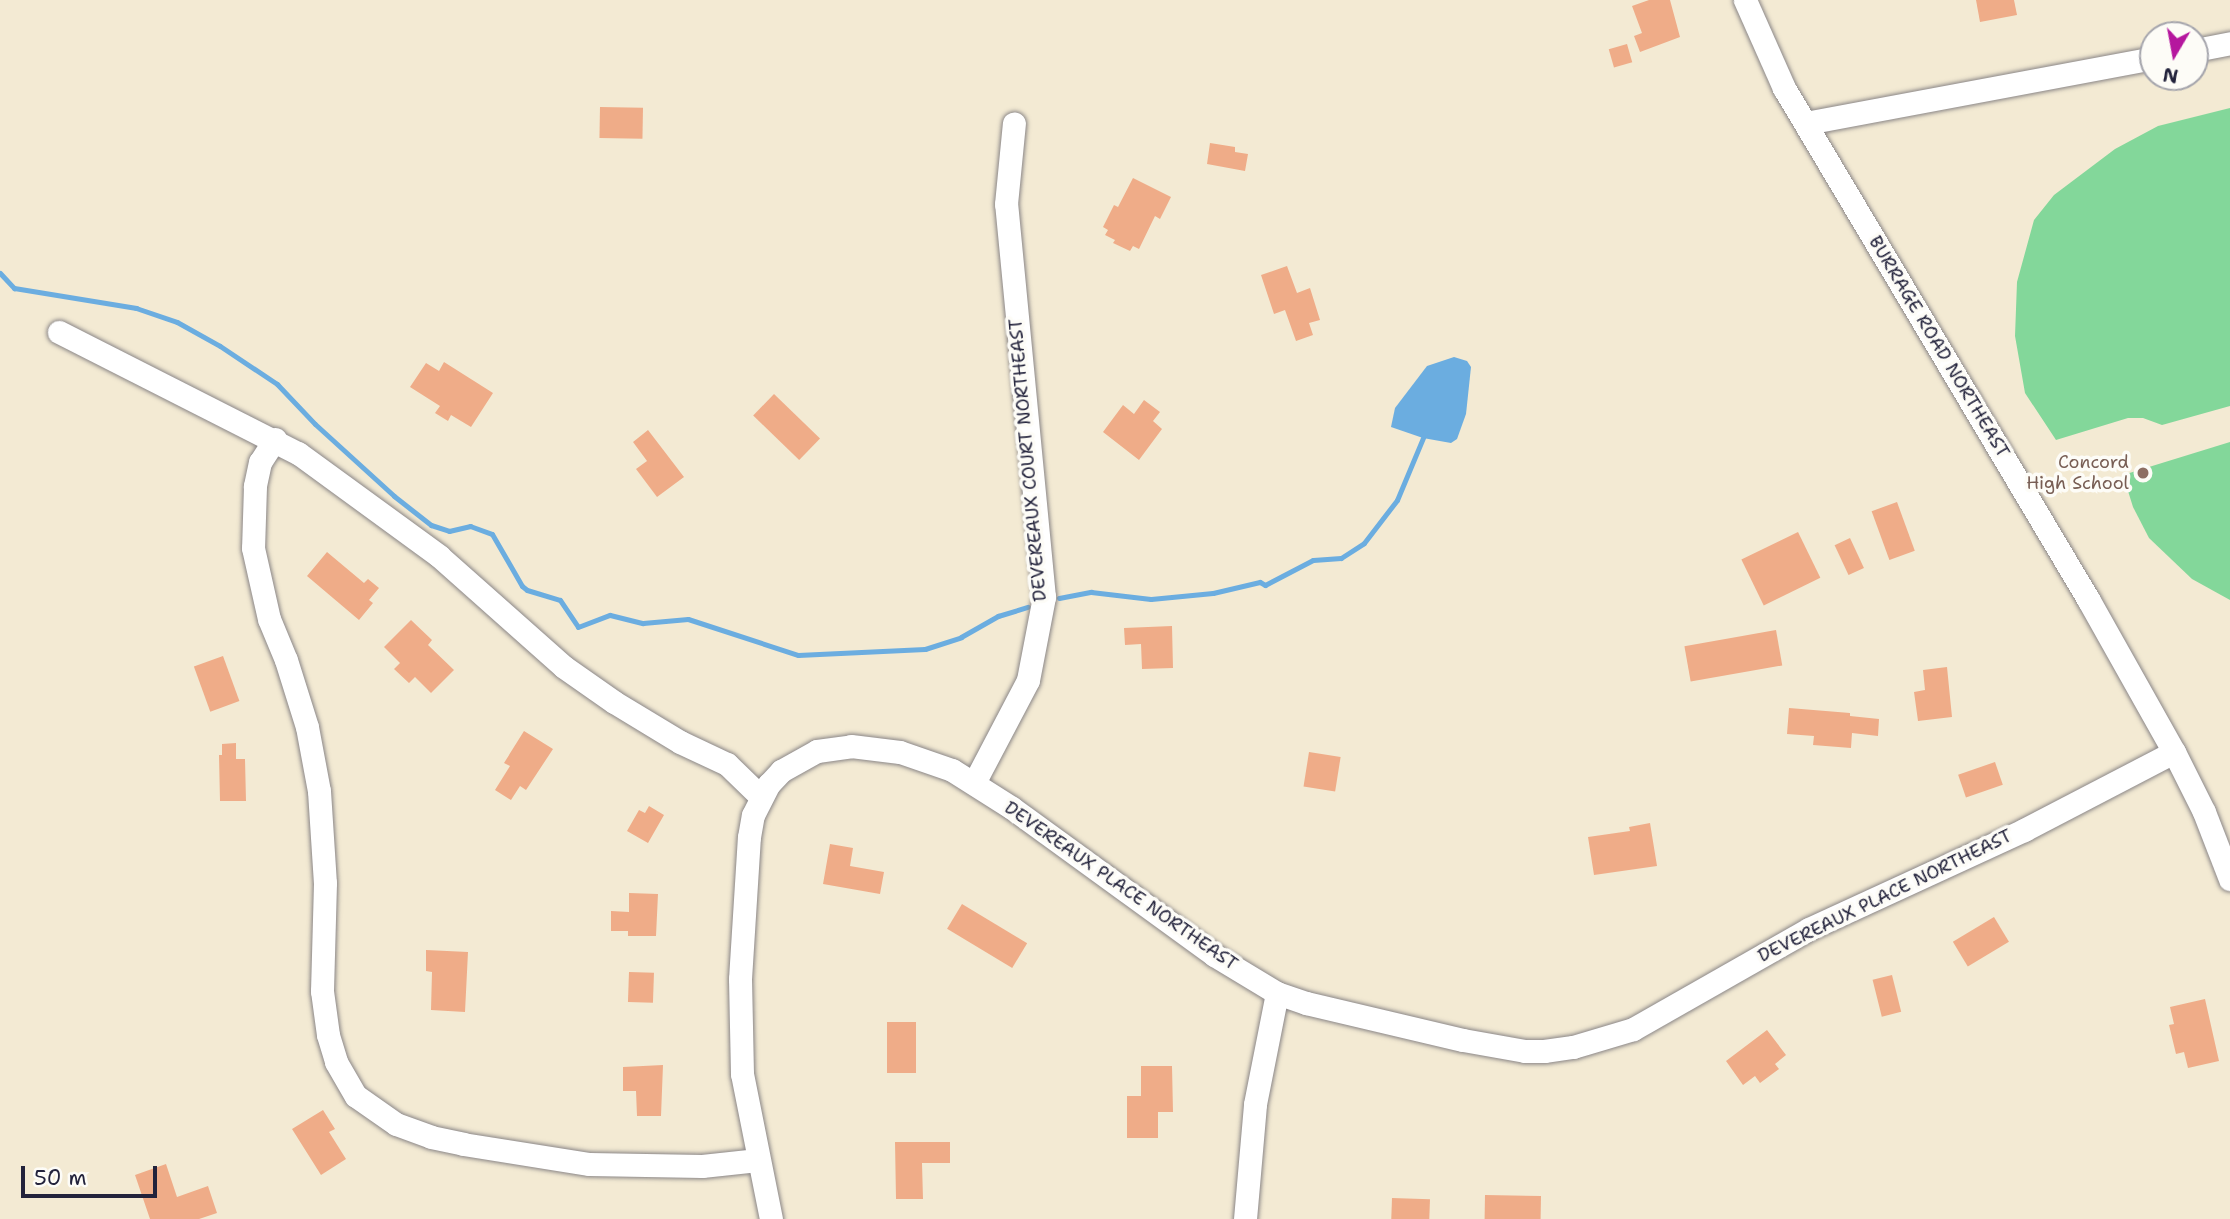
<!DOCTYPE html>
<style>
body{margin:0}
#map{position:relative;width:2230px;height:1219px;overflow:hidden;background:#f3ead3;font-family:"Shantell Sans",sans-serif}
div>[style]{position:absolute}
.green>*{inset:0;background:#83d79a}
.water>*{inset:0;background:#6bade0}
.stream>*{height:5px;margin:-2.5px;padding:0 2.5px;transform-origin:2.5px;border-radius:2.5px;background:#6bade0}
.building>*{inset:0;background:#efac88;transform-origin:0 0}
.roads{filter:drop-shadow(0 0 2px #8a8687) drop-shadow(0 0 2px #8a8687)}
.minor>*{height:23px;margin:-11.5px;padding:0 11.5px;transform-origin:11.5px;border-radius:11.5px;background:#fff}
.dots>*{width:19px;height:19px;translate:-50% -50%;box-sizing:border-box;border:4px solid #fdfcf7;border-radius:50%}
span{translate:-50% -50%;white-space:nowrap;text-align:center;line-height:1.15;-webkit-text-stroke:7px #fdfcf7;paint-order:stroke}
.street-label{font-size:18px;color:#22223b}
.education-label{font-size:18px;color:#785e54}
.right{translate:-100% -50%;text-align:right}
.north{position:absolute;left:2139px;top:21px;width:70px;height:70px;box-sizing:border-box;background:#fdfcf7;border:2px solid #a5a5ac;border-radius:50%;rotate:190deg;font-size:19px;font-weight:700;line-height:28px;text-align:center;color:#22223b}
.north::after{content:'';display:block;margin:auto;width:24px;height:32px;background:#b5179e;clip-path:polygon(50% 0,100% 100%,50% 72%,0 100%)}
.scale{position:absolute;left:21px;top:1166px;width:136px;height:32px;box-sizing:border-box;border:4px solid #22223b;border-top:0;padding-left:9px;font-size:21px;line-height:24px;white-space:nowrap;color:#22223b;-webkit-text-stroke:5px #fdfcf7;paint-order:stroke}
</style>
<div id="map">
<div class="green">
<i style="clip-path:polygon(2230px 108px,2230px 406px,2162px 425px,2143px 418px,2128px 418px,2056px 440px,2025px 393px,2015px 336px,2017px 282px,2034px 220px,2054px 195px,2115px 149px,2158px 126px)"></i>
<i style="clip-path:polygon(2230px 442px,2230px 600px,2192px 579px,2149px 538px,2133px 507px,2123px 475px)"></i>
</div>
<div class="water">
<i style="clip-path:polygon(1454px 357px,1467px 361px,1471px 367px,1466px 414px,1457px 439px,1451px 443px,1423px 438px,1391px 427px,1395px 408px,1427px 366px)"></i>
</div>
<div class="stream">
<i style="left:0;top:273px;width:21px;rotate:47deg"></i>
<i style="left:14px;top:288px;width:124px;rotate:9.3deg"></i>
<i style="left:136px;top:308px;width:43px;rotate:18.9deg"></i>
<i style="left:177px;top:322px;width:49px;rotate:29.2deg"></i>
<i style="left:220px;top:346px;width:69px;rotate:33.7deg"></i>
<i style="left:277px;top:384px;width:55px;rotate:46.5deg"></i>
<i style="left:315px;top:424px;width:107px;rotate:42.3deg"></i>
<i style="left:394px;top:496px;width:47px;rotate:38.1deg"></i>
<i style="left:431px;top:525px;width:19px;rotate:18deg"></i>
<i style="left:449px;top:531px;width:22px;rotate:-13deg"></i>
<i style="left:470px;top:526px;width:23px;rotate:20deg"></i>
<i style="left:492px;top:534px;width:60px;rotate:60deg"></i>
<i style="left:522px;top:586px;width:6px;rotate:39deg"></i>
<i style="left:527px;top:590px;width:34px;rotate:17deg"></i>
<i style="left:560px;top:600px;width:32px;rotate:56deg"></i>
<i style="left:578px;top:627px;width:34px;rotate:-21deg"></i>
<i style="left:610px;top:615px;width:34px;rotate:14deg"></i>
<i style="left:643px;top:623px;width:45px;rotate:-5.1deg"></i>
<i style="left:688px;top:619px;width:116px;rotate:18.1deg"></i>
<i style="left:798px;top:655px;width:127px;rotate:-2.7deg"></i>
<i style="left:925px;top:649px;width:38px;rotate:-18deg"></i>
<i style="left:961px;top:637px;width:43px;rotate:-29.6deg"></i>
<i style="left:998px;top:616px;width:31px;rotate:-17deg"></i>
<i style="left:1059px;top:598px;width:33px;rotate:-11deg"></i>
<i style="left:1091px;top:592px;width:60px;rotate:6.7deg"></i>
<i style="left:1151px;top:599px;width:62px;rotate:-5.5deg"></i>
<i style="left:1213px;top:593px;width:48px;rotate:-13.2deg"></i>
<i style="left:1260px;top:582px;width:6px;rotate:31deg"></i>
<i style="left:1265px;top:585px;width:54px;rotate:-27.5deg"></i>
<i style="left:1313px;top:560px;width:28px;rotate:-4deg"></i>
<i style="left:1341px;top:558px;width:27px;rotate:-33deg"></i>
<i style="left:1364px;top:543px;width:54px;rotate:-52.5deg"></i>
<i style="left:1397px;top:500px;width:73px;rotate:-67.3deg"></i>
</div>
<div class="building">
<i style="clip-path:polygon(1649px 0,1670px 0,1680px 37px,1640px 52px,1634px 36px,1642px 33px,1632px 6px)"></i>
<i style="clip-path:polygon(1976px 0,2014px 0,2017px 15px,1980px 22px)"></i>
<i style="left:1627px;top:44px;width:19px;height:19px;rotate:74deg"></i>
<i style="left:600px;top:107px;width:43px;height:31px;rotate:1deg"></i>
<i style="clip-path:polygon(1210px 143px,1235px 147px,1235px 152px,1248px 154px,1245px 171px,1207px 164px)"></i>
<i style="clip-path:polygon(1133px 178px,1171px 197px,1160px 219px,1155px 216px,1139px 249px,1133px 246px,1130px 251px,1113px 243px,1115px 240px,1105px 235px,1108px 230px,1103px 227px,1114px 205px,1118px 207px)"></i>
<i style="clip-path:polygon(1287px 266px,1297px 293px,1310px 288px,1320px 320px,1309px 323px,1313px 335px,1296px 341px,1285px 310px,1274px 314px,1261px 275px)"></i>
<i style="clip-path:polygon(444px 362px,493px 393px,471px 427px,451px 415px,448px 421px,435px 413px,440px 406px,410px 387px,426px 363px,439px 371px)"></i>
<i style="left:774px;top:394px;width:64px;height:30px;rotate:44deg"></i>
<i style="clip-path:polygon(1144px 400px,1160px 412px,1153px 421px,1162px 429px,1139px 460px,1103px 432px,1123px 405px,1134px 414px)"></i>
<i style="clip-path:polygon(648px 430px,684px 477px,657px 497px,636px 469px,647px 461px,633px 442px)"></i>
<i style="left:1897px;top:502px;width:52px;height:27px;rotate:70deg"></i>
<i style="left:1798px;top:532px;width:51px;height:63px;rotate:64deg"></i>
<i style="left:1850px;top:538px;width:33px;height:17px;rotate:65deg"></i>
<i style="clip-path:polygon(327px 552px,364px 583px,368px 579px,379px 588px,369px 600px,373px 603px,359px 620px,307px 576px)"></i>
<i style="clip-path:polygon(411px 620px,432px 640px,428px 645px,454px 670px,431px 693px,415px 677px,409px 683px,394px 669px,400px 663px,384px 647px)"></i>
<i style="clip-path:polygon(1172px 626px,1173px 668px,1142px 669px,1141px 644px,1125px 645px,1124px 628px)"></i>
<i style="left:1776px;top:630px;width:36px;height:93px;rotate:80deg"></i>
<i style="left:223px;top:656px;width:48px;height:31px;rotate:70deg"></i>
<i style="clip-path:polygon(1947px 667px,1952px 717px,1918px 721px,1914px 692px,1925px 690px,1923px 670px)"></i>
<i style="clip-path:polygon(1789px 708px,1850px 713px,1850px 716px,1879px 719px,1878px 736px,1852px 733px,1851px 748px,1813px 745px,1814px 736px,1787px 734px)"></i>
<i style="clip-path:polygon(524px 731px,553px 749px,526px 790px,520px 786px,511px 800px,495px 790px,510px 766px,504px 763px)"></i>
<i style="clip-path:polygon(236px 743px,236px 759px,245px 759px,246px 801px,220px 801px,219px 755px,222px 755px,222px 744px)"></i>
<i style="left:1309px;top:752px;width:32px;height:35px;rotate:9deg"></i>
<i style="left:1995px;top:762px;width:24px;height:39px;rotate:71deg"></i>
<i style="clip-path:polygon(649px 806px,664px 815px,648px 843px,627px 831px,639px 810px,645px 813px)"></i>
<i style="clip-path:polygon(1650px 823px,1657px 866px,1594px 875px,1588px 837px,1630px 831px,1629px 827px)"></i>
<i style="clip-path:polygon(830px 844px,853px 848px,850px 866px,884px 872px,880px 894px,823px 884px)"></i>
<i style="clip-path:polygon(629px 893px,658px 894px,656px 936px,628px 936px,628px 931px,611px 931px,611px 911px,629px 912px)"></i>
<i style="left:962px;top:904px;width:76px;height:29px;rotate:31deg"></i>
<i style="left:1994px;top:917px;width:29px;height:48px;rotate:59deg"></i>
<i style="clip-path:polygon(426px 950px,468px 952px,465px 1012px,431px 1010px,432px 972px,426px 971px)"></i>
<i style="left:629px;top:972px;width:25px;height:30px;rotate:2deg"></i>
<i style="left:1892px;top:975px;width:38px;height:20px;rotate:76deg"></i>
<i style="clip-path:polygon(2205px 999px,2219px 1061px,2188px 1068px,2184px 1052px,2176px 1054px,2169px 1025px,2174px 1024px,2170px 1007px)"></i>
<i style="left:887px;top:1022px;width:29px;height:51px"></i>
<i style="clip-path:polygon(1767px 1030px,1786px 1055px,1775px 1064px,1779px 1069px,1760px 1083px,1755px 1076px,1743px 1085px,1726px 1061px)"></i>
<i style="clip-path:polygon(663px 1065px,661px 1116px,637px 1116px,636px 1091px,623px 1091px,623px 1067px)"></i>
<i style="clip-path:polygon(1141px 1066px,1172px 1066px,1173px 1112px,1158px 1112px,1158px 1138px,1127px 1138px,1127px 1096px,1141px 1096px)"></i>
<i style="clip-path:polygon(323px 1110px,335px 1129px,329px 1132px,346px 1159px,321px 1175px,292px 1129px)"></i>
<i style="clip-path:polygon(895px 1142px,950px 1142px,950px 1163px,922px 1163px,923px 1199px,896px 1199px)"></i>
<i style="clip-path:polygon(166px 1164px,177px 1197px,208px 1186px,217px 1213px,199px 1219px,150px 1219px,135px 1175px)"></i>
<i style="left:1485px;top:1195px;width:56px;height:24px;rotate:1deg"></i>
<i style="left:1392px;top:1198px;width:38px;height:21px;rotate:2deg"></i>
</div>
<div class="roads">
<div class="minor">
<i style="left:1745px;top:0;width:96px;rotate:66.1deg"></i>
<i style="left:1784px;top:88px;width:595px;rotate:59.25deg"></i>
<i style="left:2088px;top:599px;width:176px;rotate:60.7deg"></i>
<i style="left:2174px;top:752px;width:67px;rotate:63.4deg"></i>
<i style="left:2204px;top:812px;width:72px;rotate:68.8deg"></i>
<i style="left:2195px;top:50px;width:36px;rotate:-11deg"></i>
<i style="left:1806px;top:123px;width:353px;rotate:-10.6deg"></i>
<i style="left:59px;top:332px;width:268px;rotate:26.9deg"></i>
<i style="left:298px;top:453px;width:175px;rotate:36.1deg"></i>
<i style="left:439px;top:556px;width:167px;rotate:41.6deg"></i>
<i style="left:564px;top:667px;width:61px;rotate:35deg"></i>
<i style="left:614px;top:702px;width:77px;rotate:31.2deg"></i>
<i style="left:680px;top:742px;width:52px;rotate:25.1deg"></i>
<i style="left:727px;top:764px;width:47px;rotate:44.1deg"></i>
<i style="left:275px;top:439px;width:27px;rotate:123deg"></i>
<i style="left:260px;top:462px;width:25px;rotate:102deg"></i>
<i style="left:255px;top:486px;width:62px;rotate:91.8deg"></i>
<i style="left:253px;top:548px;width:73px;rotate:77.3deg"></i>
<i style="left:269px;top:619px;width:44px;rotate:67.5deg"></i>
<i style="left:286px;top:660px;width:70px;rotate:72.6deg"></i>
<i style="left:307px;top:727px;width:65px;rotate:79.4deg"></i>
<i style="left:319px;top:791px;width:92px;rotate:86.3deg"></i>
<i style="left:325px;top:883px;width:108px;rotate:91.6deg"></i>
<i style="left:322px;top:991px;width:44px;rotate:82.2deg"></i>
<i style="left:328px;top:1035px;width:28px;rotate:73deg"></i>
<i style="left:336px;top:1062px;width:39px;rotate:60deg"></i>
<i style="left:356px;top:1096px;width:49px;rotate:35deg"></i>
<i style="left:396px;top:1124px;width:37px;rotate:20deg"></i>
<i style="left:431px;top:1137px;width:33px;rotate:12deg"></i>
<i style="left:463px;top:1144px;width:128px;rotate:9deg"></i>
<i style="left:589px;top:1164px;width:113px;rotate:1deg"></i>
<i style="left:702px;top:1166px;width:56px;rotate:-6.1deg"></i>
<i style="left:974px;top:783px;width:116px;rotate:-62.3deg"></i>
<i style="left:1028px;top:680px;width:85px;rotate:-79.1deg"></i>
<i style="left:1044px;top:597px;width:395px;rotate:-95.5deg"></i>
<i style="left:1006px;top:204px;width:81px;rotate:-84.4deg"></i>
<i style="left:771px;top:1219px;width:148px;rotate:-101.3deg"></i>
<i style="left:742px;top:1074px;width:95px;rotate:-91.2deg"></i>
<i style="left:740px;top:979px;width:142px;rotate:-86.4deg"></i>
<i style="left:749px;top:837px;width:22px;rotate:-80deg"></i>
<i style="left:753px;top:815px;width:35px;rotate:-63deg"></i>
<i style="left:769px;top:784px;width:18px;rotate:-47deg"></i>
<i style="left:781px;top:771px;width:41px;rotate:-29.1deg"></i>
<i style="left:817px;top:751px;width:34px;rotate:-8deg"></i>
<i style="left:851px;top:746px;width:49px;rotate:7deg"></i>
<i style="left:900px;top:752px;width:55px;rotate:19.1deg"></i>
<i style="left:952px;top:770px;width:71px;rotate:32.3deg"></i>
<i style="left:1012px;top:808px;width:250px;rotate:36deg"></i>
<i style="left:1214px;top:955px;width:74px;rotate:31.1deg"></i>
<i style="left:1277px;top:993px;width:31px;rotate:19deg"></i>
<i style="left:1306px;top:1003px;width:161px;rotate:13.3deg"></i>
<i style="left:1463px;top:1040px;width:63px;rotate:10.1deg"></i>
<i style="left:1525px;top:1051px;width:19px"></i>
<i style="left:1544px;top:1051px;width:29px;rotate:-8deg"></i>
<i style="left:1573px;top:1047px;width:63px;rotate:-16.7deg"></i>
<i style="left:1633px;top:1029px;width:202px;rotate:-29.6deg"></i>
<i style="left:1809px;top:929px;width:237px;rotate:-24.7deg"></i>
<i style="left:2024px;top:830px;width:169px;rotate:-27.5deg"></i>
<i style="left:1245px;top:1219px;width:115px;rotate:-85deg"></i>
<i style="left:1255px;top:1104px;width:113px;rotate:-78.8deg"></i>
</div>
</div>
<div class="dots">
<i style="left:2143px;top:473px;background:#8d6e63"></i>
</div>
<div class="street-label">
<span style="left:1939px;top:347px;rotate:59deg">BURRAGE ROAD NORTHEAST</span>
<span style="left:1028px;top:460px;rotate:-95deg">DEVEREAUX COURT NORTHEAST</span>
<span style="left:1121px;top:886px;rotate:35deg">DEVEREAUX PLACE NORTHEAST</span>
<span style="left:1885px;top:896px;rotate:-26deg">DEVEREAUX PLACE NORTHEAST</span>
</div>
<div class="education-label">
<span class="right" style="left:2129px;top:473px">Concord<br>High School</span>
</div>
<div class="north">N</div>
<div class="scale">50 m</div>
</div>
